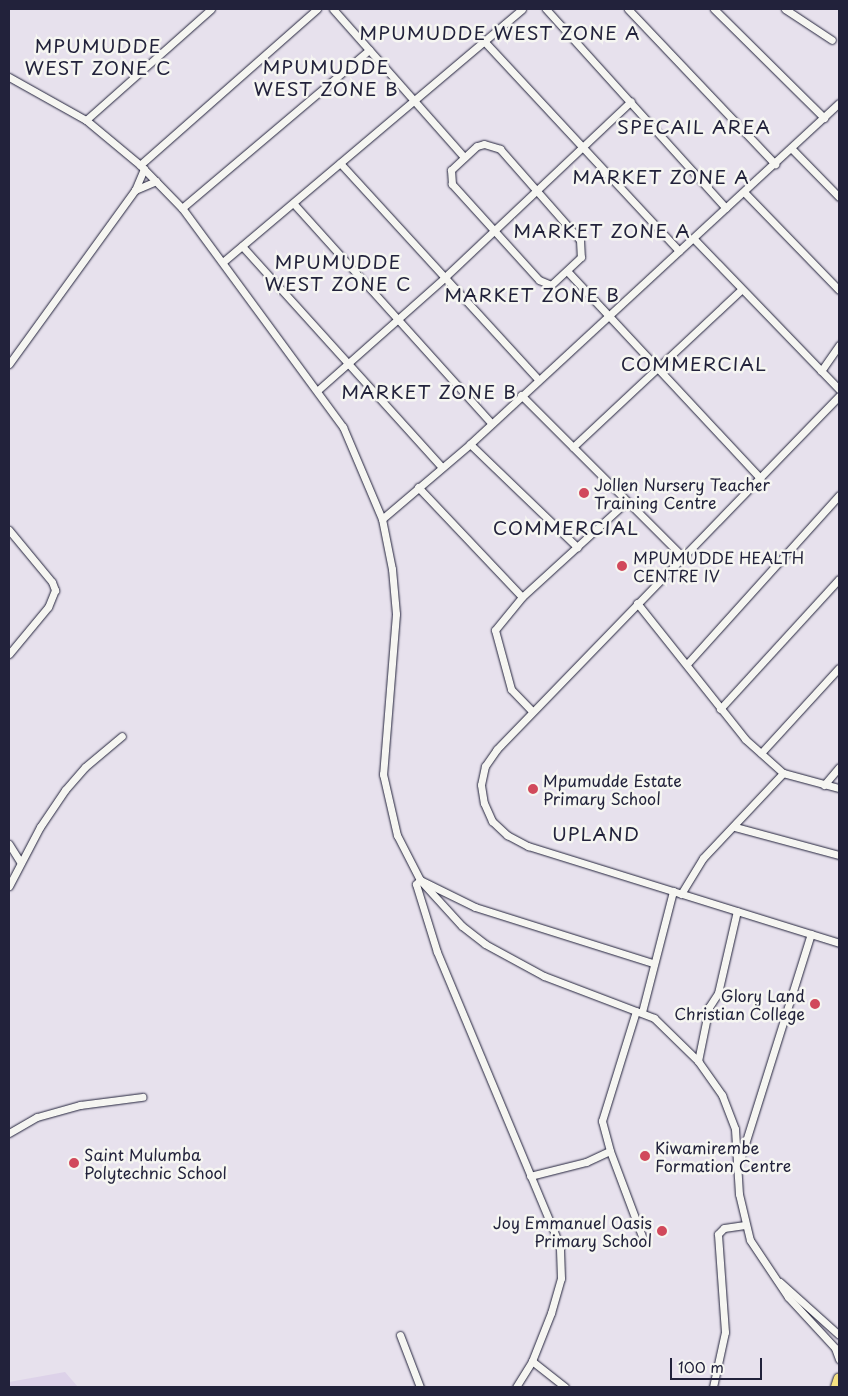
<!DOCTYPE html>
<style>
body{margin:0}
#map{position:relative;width:848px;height:1396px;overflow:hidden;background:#e7e1ed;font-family:"Playpen Sans",sans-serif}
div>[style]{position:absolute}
.built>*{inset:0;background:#ddd2e9}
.roads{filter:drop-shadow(0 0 1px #22223b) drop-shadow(0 0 1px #22223b)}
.minor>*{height:7px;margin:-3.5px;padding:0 3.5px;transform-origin:3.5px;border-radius:3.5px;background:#f6f6f2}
.highway>*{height:10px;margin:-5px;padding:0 5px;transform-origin:5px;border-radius:5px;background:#f6e281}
.dots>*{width:14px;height:14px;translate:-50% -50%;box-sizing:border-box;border:2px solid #f6f6f2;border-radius:50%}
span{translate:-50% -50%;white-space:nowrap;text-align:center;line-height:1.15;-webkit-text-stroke:5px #f6f6f2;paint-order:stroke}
.poi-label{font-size:16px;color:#22223b}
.left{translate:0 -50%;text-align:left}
.right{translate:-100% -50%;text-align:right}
.quarter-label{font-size:19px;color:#22223b;letter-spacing:1px}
.frame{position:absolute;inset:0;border:10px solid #22223b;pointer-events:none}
.scale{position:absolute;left:670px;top:1358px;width:92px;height:22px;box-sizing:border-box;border:2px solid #22223b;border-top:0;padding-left:6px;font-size:15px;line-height:18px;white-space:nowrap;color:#22223b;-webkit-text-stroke:4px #f6f6f2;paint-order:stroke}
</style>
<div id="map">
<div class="built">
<i style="clip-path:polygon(65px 1372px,78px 1387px,9px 1387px,9px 1382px)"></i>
</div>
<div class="roads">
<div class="minor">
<i style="left:333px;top:9px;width:198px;rotate:48.5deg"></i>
<i style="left:546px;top:9px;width:268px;rotate:47.9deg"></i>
<i style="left:628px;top:9px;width:214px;rotate:46.5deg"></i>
<i style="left:714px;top:9px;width:155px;rotate:44.7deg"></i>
<i style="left:785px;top:9px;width:56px;rotate:33.4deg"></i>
<i style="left:483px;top:40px;width:288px;rotate:47.1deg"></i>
<i style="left:9px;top:77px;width:88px;rotate:29.2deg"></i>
<i style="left:86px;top:120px;width:70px;rotate:39.8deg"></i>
<i style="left:140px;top:165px;width:60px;rotate:45.7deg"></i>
<i style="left:182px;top:208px;width:272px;rotate:53.7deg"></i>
<i style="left:343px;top:427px;width:100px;rotate:67deg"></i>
<i style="left:382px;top:519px;width:51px;rotate:78.7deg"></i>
<i style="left:392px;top:569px;width:45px;rotate:84.9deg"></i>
<i style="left:396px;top:614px;width:161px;rotate:94.6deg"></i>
<i style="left:383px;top:774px;width:63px;rotate:77.1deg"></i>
<i style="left:397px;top:835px;width:51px;rotate:62.9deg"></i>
<i style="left:420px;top:880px;width:62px;rotate:47.6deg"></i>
<i style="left:462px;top:926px;width:29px;rotate:38deg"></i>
<i style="left:485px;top:944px;width:67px;rotate:28.5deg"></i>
<i style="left:544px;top:976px;width:118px;rotate:20.9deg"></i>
<i style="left:654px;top:1018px;width:62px;rotate:44.3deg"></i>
<i style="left:698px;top:1061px;width:42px;rotate:54.8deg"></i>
<i style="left:722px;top:1095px;width:36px;rotate:69deg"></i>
<i style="left:735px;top:1129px;width:65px;rotate:86.5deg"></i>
<i style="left:739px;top:1194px;width:47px;rotate:76.6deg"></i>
<i style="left:750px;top:1240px;width:69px;rotate:56.3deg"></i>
<i style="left:788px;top:1297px;width:69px;rotate:47.3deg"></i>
<i style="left:835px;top:1348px;width:12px;rotate:70deg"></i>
<i style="left:86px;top:120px;width:167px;rotate:-41.6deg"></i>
<i style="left:484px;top:144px;width:17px;rotate:17deg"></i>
<i style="left:500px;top:149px;width:121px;rotate:48.7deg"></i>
<i style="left:580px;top:240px;width:17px;rotate:87deg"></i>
<i style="left:581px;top:257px;width:41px;rotate:137deg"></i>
<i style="left:551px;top:285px;width:13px;rotate:-157deg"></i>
<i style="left:539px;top:280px;width:130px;rotate:-132.2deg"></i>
<i style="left:452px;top:184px;width:14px;rotate:-94deg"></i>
<i style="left:451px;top:170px;width:35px;rotate:-43deg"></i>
<i style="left:477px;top:146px;width:7px;rotate:-16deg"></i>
<i style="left:792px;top:149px;width:67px;rotate:45.6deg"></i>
<i style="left:340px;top:163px;width:293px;rotate:47.5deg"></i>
<i style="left:140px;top:165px;width:236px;rotate:-41.4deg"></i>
<i style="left:135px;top:190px;width:23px;rotate:-23deg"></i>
<i style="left:744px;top:192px;width:136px;rotate:45.9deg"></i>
<i style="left:294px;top:204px;width:295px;rotate:48deg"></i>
<i style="left:182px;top:208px;width:245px;rotate:-40.2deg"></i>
<i style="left:694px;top:239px;width:209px;rotate:46deg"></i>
<i style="left:242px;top:246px;width:298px;rotate:47.9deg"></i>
<i style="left:224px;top:261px;width:390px;rotate:-40.2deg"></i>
<i style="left:568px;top:272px;width:282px;rotate:47deg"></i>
<i style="left:9px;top:364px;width:215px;rotate:-54.1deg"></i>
<i style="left:135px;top:190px;width:23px;rotate:-67deg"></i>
<i style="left:821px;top:371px;width:32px;rotate:-55deg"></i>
<i style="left:318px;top:390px;width:169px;rotate:-41.6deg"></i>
<i style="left:444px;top:278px;width:257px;rotate:-43.4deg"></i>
<i style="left:521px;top:395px;width:228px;rotate:45deg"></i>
<i style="left:839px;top:396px;width:492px;rotate:134.1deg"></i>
<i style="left:497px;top:749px;width:21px;rotate:125deg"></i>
<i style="left:485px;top:766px;width:19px;rotate:102deg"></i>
<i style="left:481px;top:785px;width:18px;rotate:81deg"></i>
<i style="left:484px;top:803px;width:20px;rotate:66deg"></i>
<i style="left:492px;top:821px;width:21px;rotate:43deg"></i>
<i style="left:507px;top:835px;width:24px;rotate:28deg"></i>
<i style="left:528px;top:846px;width:326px;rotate:17.3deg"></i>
<i style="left:470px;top:444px;width:149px;rotate:43.9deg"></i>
<i style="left:573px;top:447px;width:230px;rotate:-43.1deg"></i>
<i style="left:418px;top:487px;width:151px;rotate:46.6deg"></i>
<i style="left:382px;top:519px;width:116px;rotate:-40.4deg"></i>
<i style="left:470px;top:444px;width:502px;rotate:-42.74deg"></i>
<i style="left:9px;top:530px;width:67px;rotate:50.4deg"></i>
<i style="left:52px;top:582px;width:9px;rotate:69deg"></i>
<i style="left:55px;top:590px;width:18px;rotate:112deg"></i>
<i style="left:48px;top:607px;width:61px;rotate:129.7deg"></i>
<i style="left:637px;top:603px;width:174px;rotate:51.5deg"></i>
<i style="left:745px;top:739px;width:51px;rotate:41.8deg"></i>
<i style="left:783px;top:773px;width:58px;rotate:15deg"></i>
<i style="left:687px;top:664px;width:227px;rotate:-48deg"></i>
<i style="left:720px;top:709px;width:176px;rotate:-47.5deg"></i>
<i style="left:532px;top:711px;width:30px;rotate:-134deg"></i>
<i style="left:511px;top:689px;width:61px;rotate:-105.2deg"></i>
<i style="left:495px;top:630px;width:43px;rotate:-50.7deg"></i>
<i style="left:522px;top:597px;width:142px;rotate:-42.4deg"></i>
<i style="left:761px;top:753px;width:115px;rotate:-47.5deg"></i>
<i style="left:824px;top:785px;width:23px;rotate:-50deg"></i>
<i style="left:735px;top:827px;width:108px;rotate:15.1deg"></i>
<i style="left:9px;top:844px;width:22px;rotate:58deg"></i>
<i style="left:9px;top:886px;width:67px;rotate:-62.3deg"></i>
<i style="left:40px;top:827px;width:45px;rotate:-56deg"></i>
<i style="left:65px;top:790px;width:30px;rotate:-49deg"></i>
<i style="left:85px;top:767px;width:48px;rotate:-40deg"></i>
<i style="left:681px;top:894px;width:42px;rotate:-58.6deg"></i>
<i style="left:703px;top:858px;width:117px;rotate:-46.7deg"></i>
<i style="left:636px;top:1011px;width:115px;rotate:107.2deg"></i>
<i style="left:602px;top:1121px;width:31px;rotate:75deg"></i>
<i style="left:610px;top:1151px;width:91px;rotate:69.4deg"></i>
<i style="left:642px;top:1012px;width:125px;rotate:-75.6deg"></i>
<i style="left:698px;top:1061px;width:55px;rotate:-78.5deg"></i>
<i style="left:709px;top:1007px;width:17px;rotate:-57deg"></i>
<i style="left:718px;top:993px;width:84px;rotate:-77deg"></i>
<i style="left:9px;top:1133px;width:32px;rotate:-30deg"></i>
<i style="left:37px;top:1117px;width:45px;rotate:-15.6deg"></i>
<i style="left:80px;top:1105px;width:63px;rotate:-7.4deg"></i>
<i style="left:740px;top:1160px;width:237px;rotate:-72.6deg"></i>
<i style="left:530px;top:1176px;width:58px;rotate:-14deg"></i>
<i style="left:586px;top:1162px;width:26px;rotate:-25deg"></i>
<i style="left:780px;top:1282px;width:79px;rotate:41.9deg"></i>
<i style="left:400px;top:1335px;width:56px;rotate:69deg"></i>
<i style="left:532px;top:1361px;width:42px;rotate:38.2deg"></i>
<i style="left:516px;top:1387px;width:31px;rotate:-58deg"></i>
<i style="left:532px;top:1361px;width:52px;rotate:-68.4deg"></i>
<i style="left:551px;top:1313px;width:36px;rotate:-74deg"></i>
<i style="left:561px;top:1278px;width:32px;rotate:-92deg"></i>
<i style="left:560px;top:1246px;width:319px;rotate:-112.7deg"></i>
<i style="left:437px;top:952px;width:71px;rotate:-107.2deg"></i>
<i style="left:416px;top:884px;width:6px;rotate:-45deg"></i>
<i style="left:420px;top:880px;width:61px;rotate:26.1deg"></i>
<i style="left:475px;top:907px;width:187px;rotate:17.5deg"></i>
<i style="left:713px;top:1387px;width:56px;rotate:-77.7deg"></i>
<i style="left:725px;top:1332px;width:98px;rotate:-94.1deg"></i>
<i style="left:718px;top:1234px;width:8px;rotate:-45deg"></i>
<i style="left:724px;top:1228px;width:21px;rotate:-8deg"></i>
</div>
<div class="highway">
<i style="left:836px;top:1387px;width:9px;rotate:-72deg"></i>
</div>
</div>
<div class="dots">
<i style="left:584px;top:493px;background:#d1495b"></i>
<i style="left:622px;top:566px;background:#d1495b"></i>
<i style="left:533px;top:789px;background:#d1495b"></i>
<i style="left:815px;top:1004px;background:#d1495b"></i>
<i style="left:645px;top:1156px;background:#d1495b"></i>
<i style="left:74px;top:1163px;background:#d1495b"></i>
<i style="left:662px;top:1231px;background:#d1495b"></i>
</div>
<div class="poi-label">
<span class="left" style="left:594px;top:493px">Jollen Nursery Teacher<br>Training Centre</span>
<span class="left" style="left:633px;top:566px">MPUMUDDE HEALTH<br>CENTRE IV</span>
<span class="left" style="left:543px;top:789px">Mpumudde Estate<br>Primary School</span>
<span class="right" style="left:805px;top:1004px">Glory Land<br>Christian College</span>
<span class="left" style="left:655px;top:1156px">Kiwamirembe<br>Formation Centre</span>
<span class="left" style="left:84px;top:1163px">Saint Mulumba<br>Polytechnic School</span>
<span class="right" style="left:652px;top:1231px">Joy Emmanuel Oasis<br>Primary School</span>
</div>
<div class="quarter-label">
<span style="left:500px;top:33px">MPUMUDDE WEST ZONE A</span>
<span style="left:98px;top:57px">MPUMUDDE<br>WEST ZONE C</span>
<span style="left:326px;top:78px">MPUMUDDE<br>WEST ZONE B</span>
<span style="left:694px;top:127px">SPECAIL AREA</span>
<span style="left:661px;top:177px">MARKET ZONE A</span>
<span style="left:602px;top:231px">MARKET ZONE A</span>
<span style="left:338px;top:273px">MPUMUDDE<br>WEST ZONE C</span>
<span style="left:532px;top:295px">MARKET ZONE B</span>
<span style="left:694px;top:364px">COMMERCIAL</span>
<span style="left:429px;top:392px">MARKET ZONE B</span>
<span style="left:566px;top:528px">COMMERCIAL</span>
<span style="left:596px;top:834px">UPLAND</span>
</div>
<div class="frame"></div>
<div class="scale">100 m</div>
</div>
